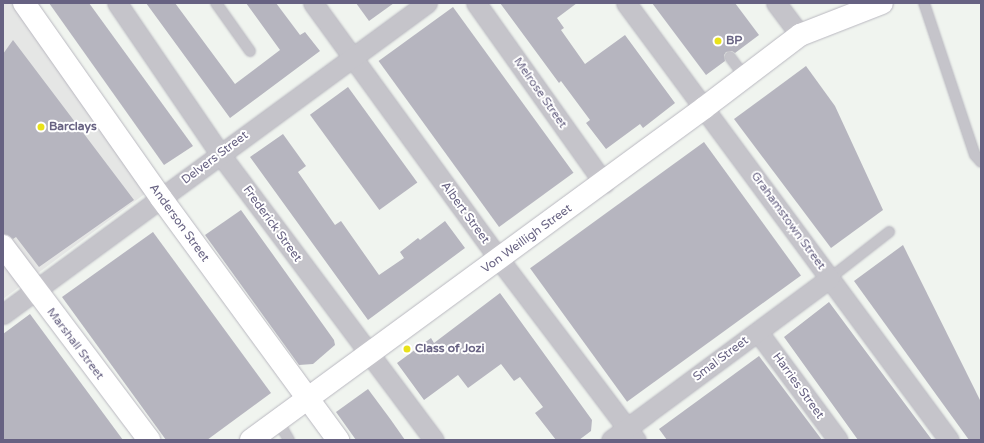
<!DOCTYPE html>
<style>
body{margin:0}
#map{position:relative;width:984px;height:443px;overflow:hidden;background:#f0f4ef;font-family:"Varela Round",sans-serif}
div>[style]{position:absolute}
.built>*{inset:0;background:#e5e6e5}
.building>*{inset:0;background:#b6b5bf;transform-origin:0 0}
.roads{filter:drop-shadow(0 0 1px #b9b8c0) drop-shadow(0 0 1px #b9b8c0)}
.service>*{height:10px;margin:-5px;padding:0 5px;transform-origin:5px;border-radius:5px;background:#c5c4ca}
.minor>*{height:19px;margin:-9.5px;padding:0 9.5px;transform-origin:9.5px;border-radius:9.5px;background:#c5c4ca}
.secondary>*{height:22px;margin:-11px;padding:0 11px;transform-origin:11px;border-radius:11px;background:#fff}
.primary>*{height:22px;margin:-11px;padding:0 11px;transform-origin:11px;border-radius:11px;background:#fff}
.dots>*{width:11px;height:11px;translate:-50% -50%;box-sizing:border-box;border:2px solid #fff;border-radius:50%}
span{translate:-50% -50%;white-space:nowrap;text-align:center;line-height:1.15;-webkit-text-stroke:4px #fff;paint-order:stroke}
.poi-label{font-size:12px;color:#676282;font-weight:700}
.left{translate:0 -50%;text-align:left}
.street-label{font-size:12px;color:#676282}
.frame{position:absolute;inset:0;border:4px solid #676282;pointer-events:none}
</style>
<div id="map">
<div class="built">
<i style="clip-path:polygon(3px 3px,14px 3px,150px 190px,3px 299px)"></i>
</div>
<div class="building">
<i style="clip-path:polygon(49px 3px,89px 3px,193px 146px,164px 165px)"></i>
<i style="clip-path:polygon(146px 3px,175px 3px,235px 84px,280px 50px,246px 3px,276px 3px,300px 35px,305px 32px,320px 51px,230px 118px)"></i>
<i style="clip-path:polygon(356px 3px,394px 3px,369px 21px)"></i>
<i style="clip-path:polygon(500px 3px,577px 3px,557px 18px,564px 28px,561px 30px,585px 64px,625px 35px,675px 103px,643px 128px,640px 124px,606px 149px,586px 123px,590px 120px,561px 81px,559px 83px)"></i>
<i style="clip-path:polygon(652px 3px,735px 3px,759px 35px,735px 53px,732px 51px,726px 52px,724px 55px,725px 61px,706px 75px)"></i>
<i style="left:453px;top:7px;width:205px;height:92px;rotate:54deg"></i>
<i style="clip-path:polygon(13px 40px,134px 200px,39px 267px,16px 237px,13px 239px,8px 235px,3px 234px,3px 54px)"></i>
<i style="clip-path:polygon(806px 66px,835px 106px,883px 210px,831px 248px,734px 119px)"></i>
<i style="left:348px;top:87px;width:118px;height:47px;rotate:54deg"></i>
<i style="clip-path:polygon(283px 134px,306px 166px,298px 172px,335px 225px,341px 221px,379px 275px,404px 258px,400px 252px,418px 238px,420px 240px,445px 221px,465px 248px,368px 320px,250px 157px)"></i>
<i style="left:704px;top:142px;width:165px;height:215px;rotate:54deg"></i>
<i style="clip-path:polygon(241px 210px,334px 340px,335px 345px,313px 364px,299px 365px,205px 235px)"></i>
<i style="clip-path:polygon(153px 232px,271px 393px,207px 440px,166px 440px,62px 297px)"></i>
<i style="clip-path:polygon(903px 245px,981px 402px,981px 440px,969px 440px,854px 281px)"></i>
<i style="clip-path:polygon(500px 293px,592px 420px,591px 431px,579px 440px,556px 440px,535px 413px,543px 407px,520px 377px,514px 381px,501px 364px,468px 388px,458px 375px,424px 400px,397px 363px,431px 338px,434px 343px)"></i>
<i style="clip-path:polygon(829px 302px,855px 337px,932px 440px,858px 440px,784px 337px)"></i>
<i style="clip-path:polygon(30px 314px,123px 440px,3px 440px,3px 334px)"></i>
<i style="clip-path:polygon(759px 356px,822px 440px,667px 440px,659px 429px)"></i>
<i style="clip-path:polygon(368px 389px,391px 420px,405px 440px,356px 440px,336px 412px)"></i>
</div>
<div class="roads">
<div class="service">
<i style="left:216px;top:3px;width:59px;rotate:54.7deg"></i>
<i style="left:924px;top:3px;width:160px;rotate:71.5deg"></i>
<i style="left:975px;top:155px;width:9px;rotate:49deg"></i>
<i style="left:730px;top:57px;width:25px;rotate:53deg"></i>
<i style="left:830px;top:278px;width:75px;rotate:-37.9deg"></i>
<i style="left:278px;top:421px;width:22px;rotate:60deg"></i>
</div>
<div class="minor">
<i style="left:117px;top:3px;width:183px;rotate:55.7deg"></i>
<i style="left:220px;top:154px;width:357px;rotate:53.2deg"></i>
<i style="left:313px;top:3px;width:316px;rotate:54deg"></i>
<i style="left:499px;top:259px;width:227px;rotate:52.9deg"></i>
<i style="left:476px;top:3px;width:221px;rotate:54.6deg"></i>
<i style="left:626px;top:3px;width:543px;rotate:53.53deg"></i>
<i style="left:776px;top:3px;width:40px;rotate:53deg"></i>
<i style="left:3px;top:314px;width:526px;rotate:-36.26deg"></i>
<i style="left:758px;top:332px;width:134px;rotate:53.5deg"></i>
<i style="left:611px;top:440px;width:272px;rotate:-36.5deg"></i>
</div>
<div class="secondary">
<i style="left:251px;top:440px;width:562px;rotate:-36.24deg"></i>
<i style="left:704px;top:108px;width:121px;rotate:-37.2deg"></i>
<i style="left:800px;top:35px;width:88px;rotate:-21.3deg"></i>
</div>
<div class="primary">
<i style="left:24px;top:3px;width:238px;rotate:54.9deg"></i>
<i style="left:161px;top:198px;width:300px;rotate:53.8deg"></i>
<i style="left:3px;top:246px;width:243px;rotate:53deg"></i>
</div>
</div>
<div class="dots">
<i style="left:718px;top:41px;background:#e9e21a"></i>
<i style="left:41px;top:127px;background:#e9e21a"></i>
<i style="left:407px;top:349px;background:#e9e21a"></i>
</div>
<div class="poi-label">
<span class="left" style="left:726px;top:41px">BP</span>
<span class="left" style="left:49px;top:127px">Barclays</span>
<span class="left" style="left:415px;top:349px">Class of Jozi</span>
</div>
<div class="street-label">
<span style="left:540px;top:93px;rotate:55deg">Melrose Street</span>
<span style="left:215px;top:158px;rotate:-37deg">Delvers Street</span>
<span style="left:465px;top:213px;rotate:54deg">Albert Street</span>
<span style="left:788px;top:221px;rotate:54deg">Grahamstown Street</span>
<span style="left:179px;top:223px;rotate:54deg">Anderson Street</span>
<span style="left:272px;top:224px;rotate:54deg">Frederick Street</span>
<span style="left:527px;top:239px;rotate:-36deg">Von Weilligh Street</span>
<span style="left:75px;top:344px;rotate:53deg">Marshall Street</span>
<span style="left:721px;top:359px;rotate:-37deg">Smal Street</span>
<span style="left:798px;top:386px;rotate:54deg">Harries Street</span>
</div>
<div class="frame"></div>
</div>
